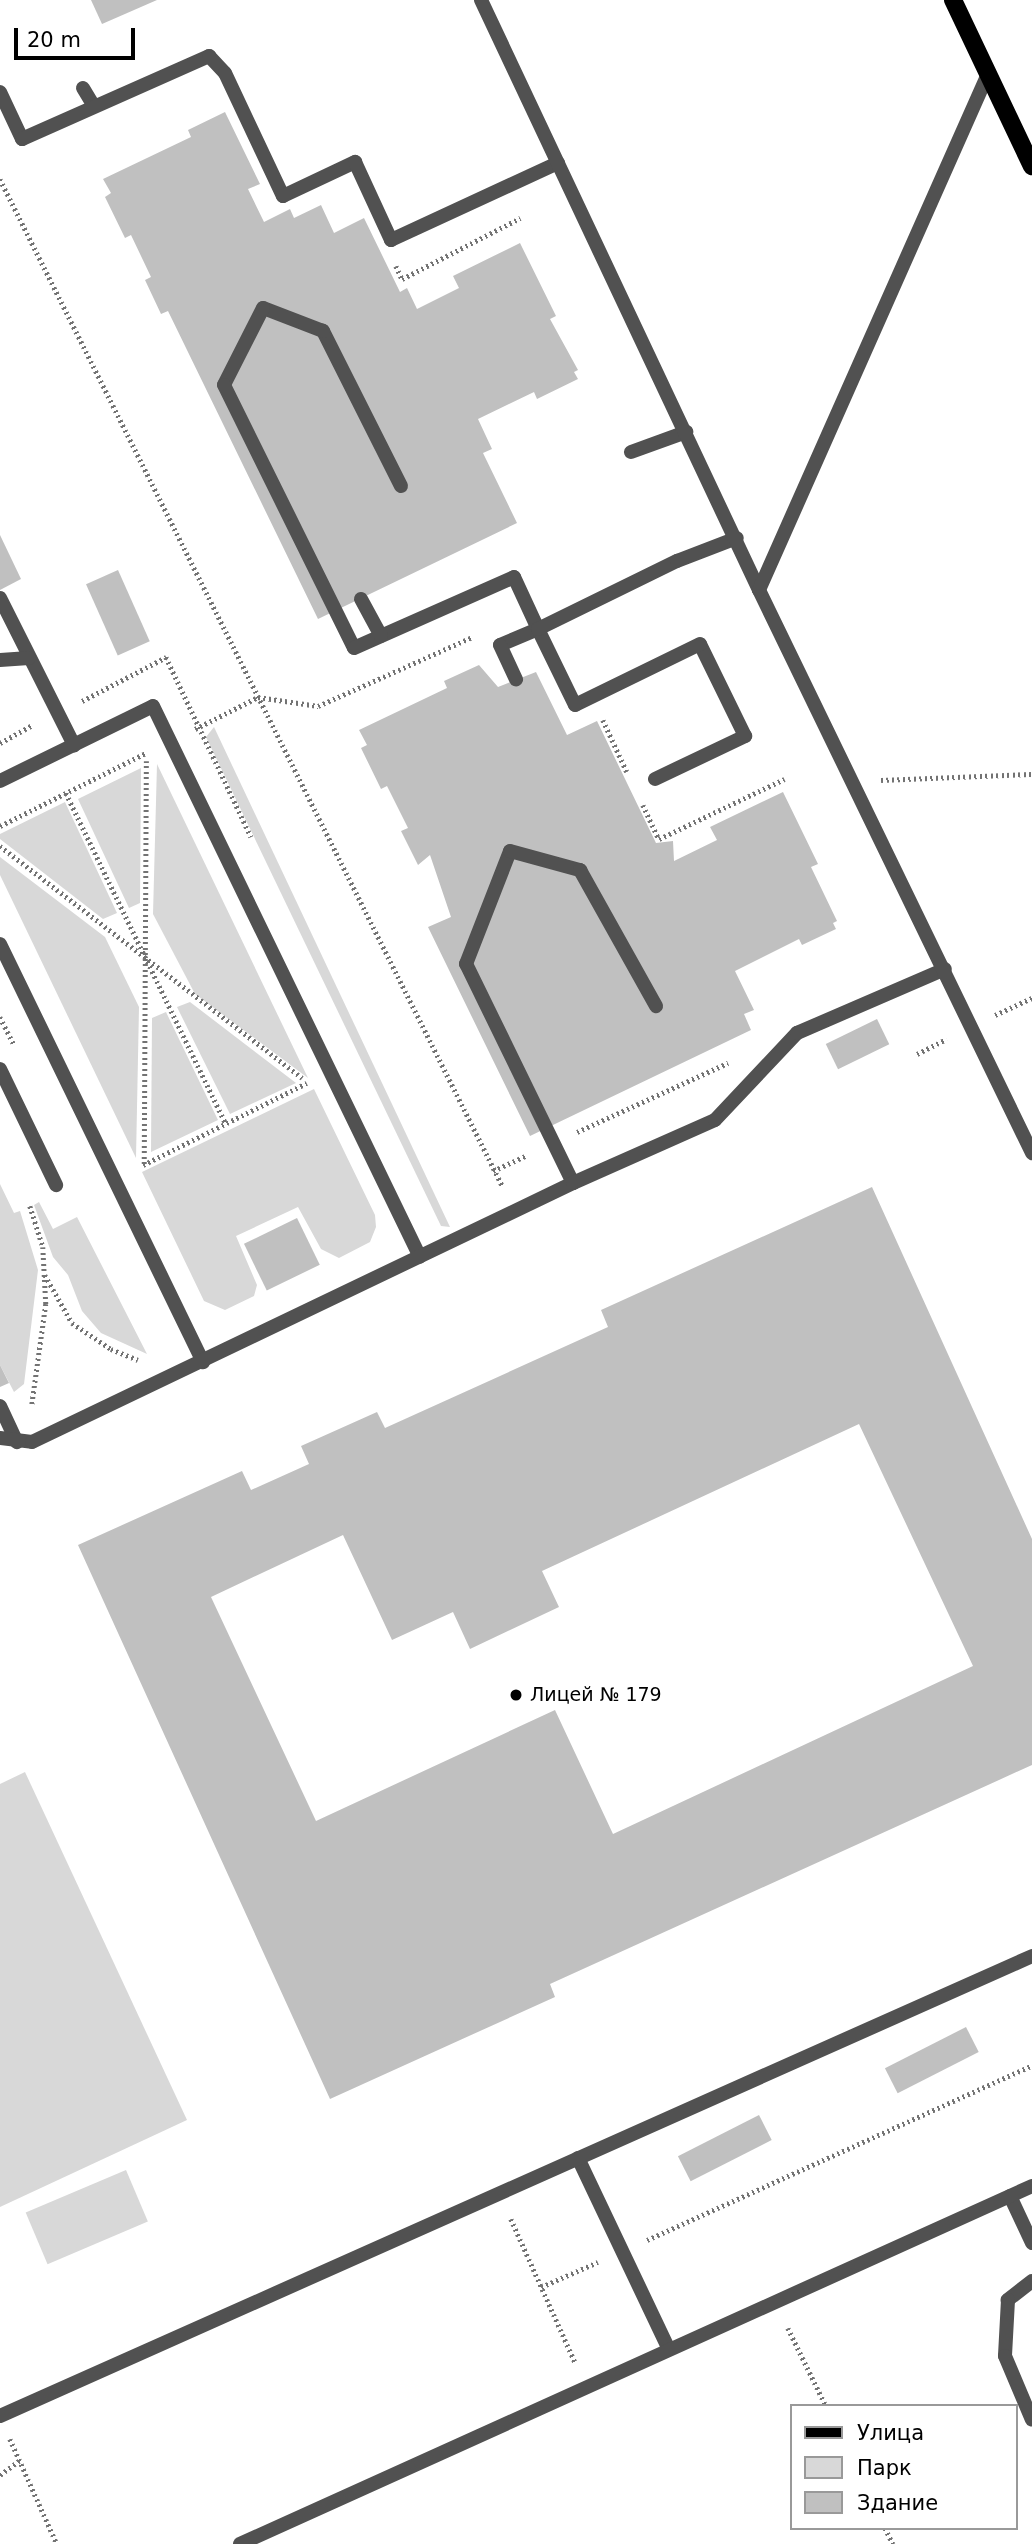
<!DOCTYPE html>
<meta charset="utf-8">
<style>
body{margin:0}
#map{position:relative;width:1032px;height:2544px;overflow:hidden;background:#fff;font-family:"DejaVu Sans",sans-serif}
div>[style]{position:absolute}
.green>*{inset:0;background:#d8d8d8;transform-origin:0 0}
.building>*{inset:0;background:#c0c0c0;transform-origin:0 0}
.path>*{height:4.5px;margin-top:-2.25px;transform-origin:0;background:repeating-linear-gradient(90deg,#737373 0 2px,transparent 0 5.5px)}
.service>*{height:14px;margin:-7px;padding:0 7px;transform-origin:7px;border-radius:7px;background:#515151}
.minor>*{height:14px;margin:-7px;padding:0 7px;transform-origin:7px;border-radius:7px;background:#515151}
.primary>*{height:18px;margin:-9px;padding:0 9px;transform-origin:9px;border-radius:9px;background:#000}
.dots>*{width:19px;height:19px;translate:-50% -50%;box-sizing:border-box;border:4px solid #fff;border-radius:50%}
span{translate:-50% -50%;white-space:nowrap;text-align:center;line-height:1.15;-webkit-text-stroke:5px #fff;paint-order:stroke}
.poi-label{font-size:19px;color:#000}
.left{translate:0 -50%;text-align:left}
.legend{position:absolute;left:790px;top:2404px;width:228px;height:126px;box-sizing:border-box;background:#fff;border:2px solid #999;margin:0;padding:9px 12px;list-style:none;font-size:21px;color:#000}
.legend li{display:flex;align-items:center;gap:14px;height:35px}
.legend b{width:35px;border:2px solid #999}
.scale{position:absolute;left:14px;top:28px;width:121px;height:32px;box-sizing:border-box;border:4px solid #000;border-top:0;padding-left:9px;font-size:21px;line-height:24px;white-space:nowrap;color:#000;-webkit-text-stroke:5px #fff;paint-order:stroke}
</style>
<div id="map">
<div class="green">
<i style="clip-path:polygon(214px 727px,450px 1227px,441px 1226px,206px 737px)"></i>
<i style="clip-path:polygon(157px 764px,308px 1078px,195px 994px,153px 914px)"></i>
<i style="clip-path:polygon(141px 768px,140px 903px,129px 908px,78px 799px)"></i>
<i style="clip-path:polygon(65px 802px,117px 913px,103px 919px,0 839px,0 834px)"></i>
<i style="clip-path:polygon(0 857px,105px 937px,139px 1007px,136px 1158px,0 875px)"></i>
<i style="clip-path:polygon(190px 1002px,296px 1083px,230px 1114px,177px 1007px)"></i>
<i style="clip-path:polygon(166px 1012px,218px 1120px,151px 1152px,152px 1018px)"></i>
<i style="clip-path:polygon(314px 1089px,375px 1215px,376px 1227px,370px 1242px,339px 1258px,321px 1249px,298px 1207px,236px 1236px,257px 1285px,254px 1296px,225px 1310px,204px 1301px,142px 1172px)"></i>
<i style="clip-path:polygon(0 1184px,14px 1213px,20px 1211px,38px 1270px,24px 1384px,14px 1392px,0 1365px)"></i>
<i style="clip-path:polygon(39px 1202px,53px 1229px,77px 1217px,147px 1354px,101px 1333px,82px 1311px,68px 1275px,53px 1257px,34px 1205px)"></i>
<i style="clip-path:polygon(25px 1772px,187px 2120px,0 2207px,0 1784px)"></i>
<i style="left:126px;top:2170px;width:56px;height:109px;rotate:67deg"></i>
</div>
<div class="building">
<i style="clip-path:polygon(91px 0,157px 0,102px 24px)"></i>
<i style="clip-path:polygon(225px 112px,260px 184px,248px 189px,264px 222px,290px 209px,294px 218px,321px 205px,334px 233px,364px 218px,400px 292px,407px 288px,417px 309px,459px 288px,453px 276px,520px 243px,556px 316px,550px 319px,578px 370px,574px 372px,578px 379px,537px 399px,534px 392px,478px 419px,492px 449px,483px 453px,517px 523px,318px 619px,168px 311px,161px 314px,145px 280px,151px 277px,131px 235px,125px 238px,105px 197px,111px 193px,103px 179px,191px 137px,188px 130px)"></i>
<i style="clip-path:polygon(0 535px,21px 579px,0 590px)"></i>
<i style="left:118px;top:570px;width:78px;height:35px;rotate:66deg"></i>
<i style="clip-path:polygon(479px 665px,498px 687px,536px 672px,567px 735px,597px 721px,656px 843px,673px 841px,674px 861px,717px 840px,710px 827px,783px 792px,818px 864px,811px 867px,837px 921px,833px 923px,836px 929px,802px 945px,799px 939px,735px 971px,754px 1010px,744px 1014px,751px 1030px,530px 1136px,428px 927px,451px 917px,430px 855px,418px 865px,401px 831px,408px 828px,387px 786px,381px 789px,361px 748px,367px 745px,359px 730px,447px 688px,444px 681px)"></i>
<i style="left:877px;top:1019px;width:28px;height:57px;rotate:64deg"></i>
<i style="clip-path:polygon(evenodd,872px 1187px,1032px 1539px,1032px 1765px,550px 1984px,555px 1997px,330px 2099px,78px 1545px,242px 1471px,251px 1490px,309px 1464px,301px 1446px,377px 1412px,385px 1428px,608px 1327px,601px 1310px,872px 1187px,859px 1424px,973px 1666px,613px 1834px,555px 1710px,316px 1821px,211px 1597px,343px 1535px,392px 1640px,453px 1612px,470px 1649px,559px 1607px,542px 1571px,859px 1424px)"></i>
<i style="left:297px;top:1218px;width:52px;height:59px;rotate:64deg"></i>
<i style="clip-path:polygon(0 1365px,9px 1383px,0 1387px)"></i>
<i style="left:966px;top:2027px;width:28px;height:91px;rotate:63deg"></i>
<i style="left:759px;top:2115px;width:28px;height:91px;rotate:63deg"></i>
</div>
<div class="path">
<i style="left:0;top:179px;width:1127px;rotate:63.48deg"></i>
<i style="left:396px;top:266px;width:14px;rotate:65deg"></i>
<i style="left:402px;top:279px;width:133px;rotate:-27.3deg"></i>
<i style="left:82px;top:701px;width:95px;rotate:-27.6deg"></i>
<i style="left:166px;top:657px;width:199px;rotate:64.7deg"></i>
<i style="left:603px;top:720px;width:57px;rotate:65.2deg"></i>
<i style="left:195px;top:729px;width:71px;rotate:-26.9deg"></i>
<i style="left:258px;top:697px;width:61px;rotate:8.5deg"></i>
<i style="left:318px;top:706px;width:169px;rotate:-24.1deg"></i>
<i style="left:0;top:743px;width:38px;rotate:-29deg"></i>
<i style="left:881px;top:780px;width:151px;rotate:-2.3deg"></i>
<i style="left:66px;top:793px;width:368px;rotate:64.2deg"></i>
<i style="left:643px;top:805px;width:38px;rotate:65deg"></i>
<i style="left:659px;top:839px;width:139px;rotate:-25.6deg"></i>
<i style="left:0;top:826px;width:163px;rotate:-26.6deg"></i>
<i style="left:0;top:846px;width:381px;rotate:37.5deg"></i>
<i style="left:995px;top:1015px;width:41px;rotate:-24.7deg"></i>
<i style="left:0;top:1017px;width:30px;rotate:63deg"></i>
<i style="left:917px;top:1054px;width:33px;rotate:-27deg"></i>
<i style="left:577px;top:1132px;width:166px;rotate:-24.6deg"></i>
<i style="left:144px;top:1164px;width:403px;rotate:-89.7deg"></i>
<i style="left:143px;top:1165px;width:183px;rotate:-26.6deg"></i>
<i style="left:493px;top:1171px;width:38px;rotate:-25deg"></i>
<i style="left:30px;top:1206px;width:43px;rotate:72.4deg"></i>
<i style="left:43px;top:1247px;width:57px;rotate:87deg"></i>
<i style="left:46px;top:1304px;width:102px;rotate:97.9deg"></i>
<i style="left:45px;top:1275px;width:55px;rotate:60.6deg"></i>
<i style="left:72px;top:1323px;width:47px;rotate:33.7deg"></i>
<i style="left:111px;top:1349px;width:29px;rotate:22deg"></i>
<i style="left:511px;top:2219px;width:159px;rotate:65.9deg"></i>
<i style="left:647px;top:2240px;width:423px;rotate:-24.4deg"></i>
<i style="left:541px;top:2287px;width:62px;rotate:-23.7deg"></i>
<i style="left:788px;top:2328px;width:87px;rotate:64deg"></i>
<i style="left:10px;top:2439px;width:115px;rotate:65.9deg"></i>
<i style="left:0;top:2475px;width:25px;rotate:-37deg"></i>
<i style="left:885px;top:2528px;width:18px;rotate:63deg"></i>
</div>
<div class="service">
<i style="left:83px;top:88px;width:21px;rotate:59deg"></i>
<i style="left:0;top:92px;width:52px;rotate:64.9deg"></i>
<i style="left:22px;top:139px;width:205px;rotate:-23.9deg"></i>
<i style="left:209px;top:56px;width:23px;rotate:47deg"></i>
<i style="left:225px;top:73px;width:136px;rotate:64.8deg"></i>
<i style="left:283px;top:196px;width:80px;rotate:-25.3deg"></i>
<i style="left:355px;top:162px;width:86px;rotate:65.2deg"></i>
<i style="left:391px;top:240px;width:184px;rotate:-24.8deg"></i>
<i style="left:631px;top:452px;width:59px;rotate:-20deg"></i>
<i style="left:401px;top:486px;width:174px;rotate:-116.7deg"></i>
<i style="left:323px;top:331px;width:64px;rotate:-159deg"></i>
<i style="left:263px;top:308px;width:86px;rotate:116.9deg"></i>
<i style="left:224px;top:385px;width:293px;rotate:63.7deg"></i>
<i style="left:354px;top:648px;width:175px;rotate:-23.9deg"></i>
<i style="left:514px;top:577px;width:57px;rotate:65.2deg"></i>
<i style="left:538px;top:629px;width:41px;rotate:157.2deg"></i>
<i style="left:500px;top:645px;width:38px;rotate:65deg"></i>
<i style="left:0;top:598px;width:165px;rotate:63.3deg"></i>
<i style="left:361px;top:599px;width:42px;rotate:61.6deg"></i>
<i style="left:0;top:660px;width:29px;rotate:-4deg"></i>
<i style="left:655px;top:779px;width:100px;rotate:-25.5deg"></i>
<i style="left:745px;top:736px;width:102px;rotate:-116.1deg"></i>
<i style="left:700px;top:644px;width:139px;rotate:154deg"></i>
<i style="left:575px;top:705px;width:85px;rotate:-116deg"></i>
<i style="left:538px;top:629px;width:155px;rotate:-26.1deg"></i>
<i style="left:677px;top:561px;width:64px;rotate:-21deg"></i>
<i style="left:0;top:781px;width:170px;rotate:-26.1deg"></i>
<i style="left:153px;top:706px;width:612px;rotate:64.15deg"></i>
<i style="left:0;top:944px;width:465px;rotate:64.1deg"></i>
<i style="left:0;top:1069px;width:129px;rotate:64.2deg"></i>
<i style="left:573px;top:1183px;width:244px;rotate:-116deg"></i>
<i style="left:466px;top:964px;width:121px;rotate:-68.7deg"></i>
<i style="left:510px;top:851px;width:73px;rotate:15.2deg"></i>
<i style="left:580px;top:870px;width:156px;rotate:60.8deg"></i>
<i style="left:0;top:1406px;width:40px;rotate:65deg"></i>
<i style="left:0;top:1438px;width:32px;rotate:7deg"></i>
<i style="left:32px;top:1442px;width:600px;rotate:-25.58deg"></i>
<i style="left:573px;top:1183px;width:155px;rotate:-23.9deg"></i>
<i style="left:715px;top:1120px;width:120px;rotate:-46.7deg"></i>
<i style="left:797px;top:1033px;width:161px;rotate:-23.4deg"></i>
<i style="left:578px;top:2158px;width:212px;rotate:64.6deg"></i>
<i style="left:1010px;top:2196px;width:52px;rotate:64.9deg"></i>
<i style="left:1032px;top:2281px;width:31px;rotate:142deg"></i>
<i style="left:1008px;top:2300px;width:56px;rotate:93.1deg"></i>
<i style="left:1005px;top:2356px;width:69px;rotate:67.1deg"></i>
<i style="left:0;top:2416px;width:1130px;rotate:-24.02deg"></i>
<i style="left:240px;top:2544px;width:869px;rotate:-24.32deg"></i>
</div>
<div class="minor">
<i style="left:481px;top:0;width:652px;rotate:64.77deg"></i>
<i style="left:759px;top:590px;width:626px;rotate:64.13deg"></i>
<i style="left:759px;top:590px;width:565px;rotate:-66.07deg"></i>
</div>
<div class="primary">
<i style="left:953px;top:0;width:184px;rotate:64.6deg"></i>
</div>
<div class="dots">
<i style="left:516px;top:1695px;background:#000"></i>
</div>
<div class="poi-label">
<span class="left" style="left:530px;top:1695px">Лицей № 179</span>
</div>
<ul class="legend">
<li><b style="height:9px;background:#000"></b>Улица</li>
<li><b style="height:19px;background:#d8d8d8"></b>Парк</li>
<li><b style="height:19px;background:#c0c0c0"></b>Здание</li>
</ul>
<div class="scale">20 m</div>
</div>
